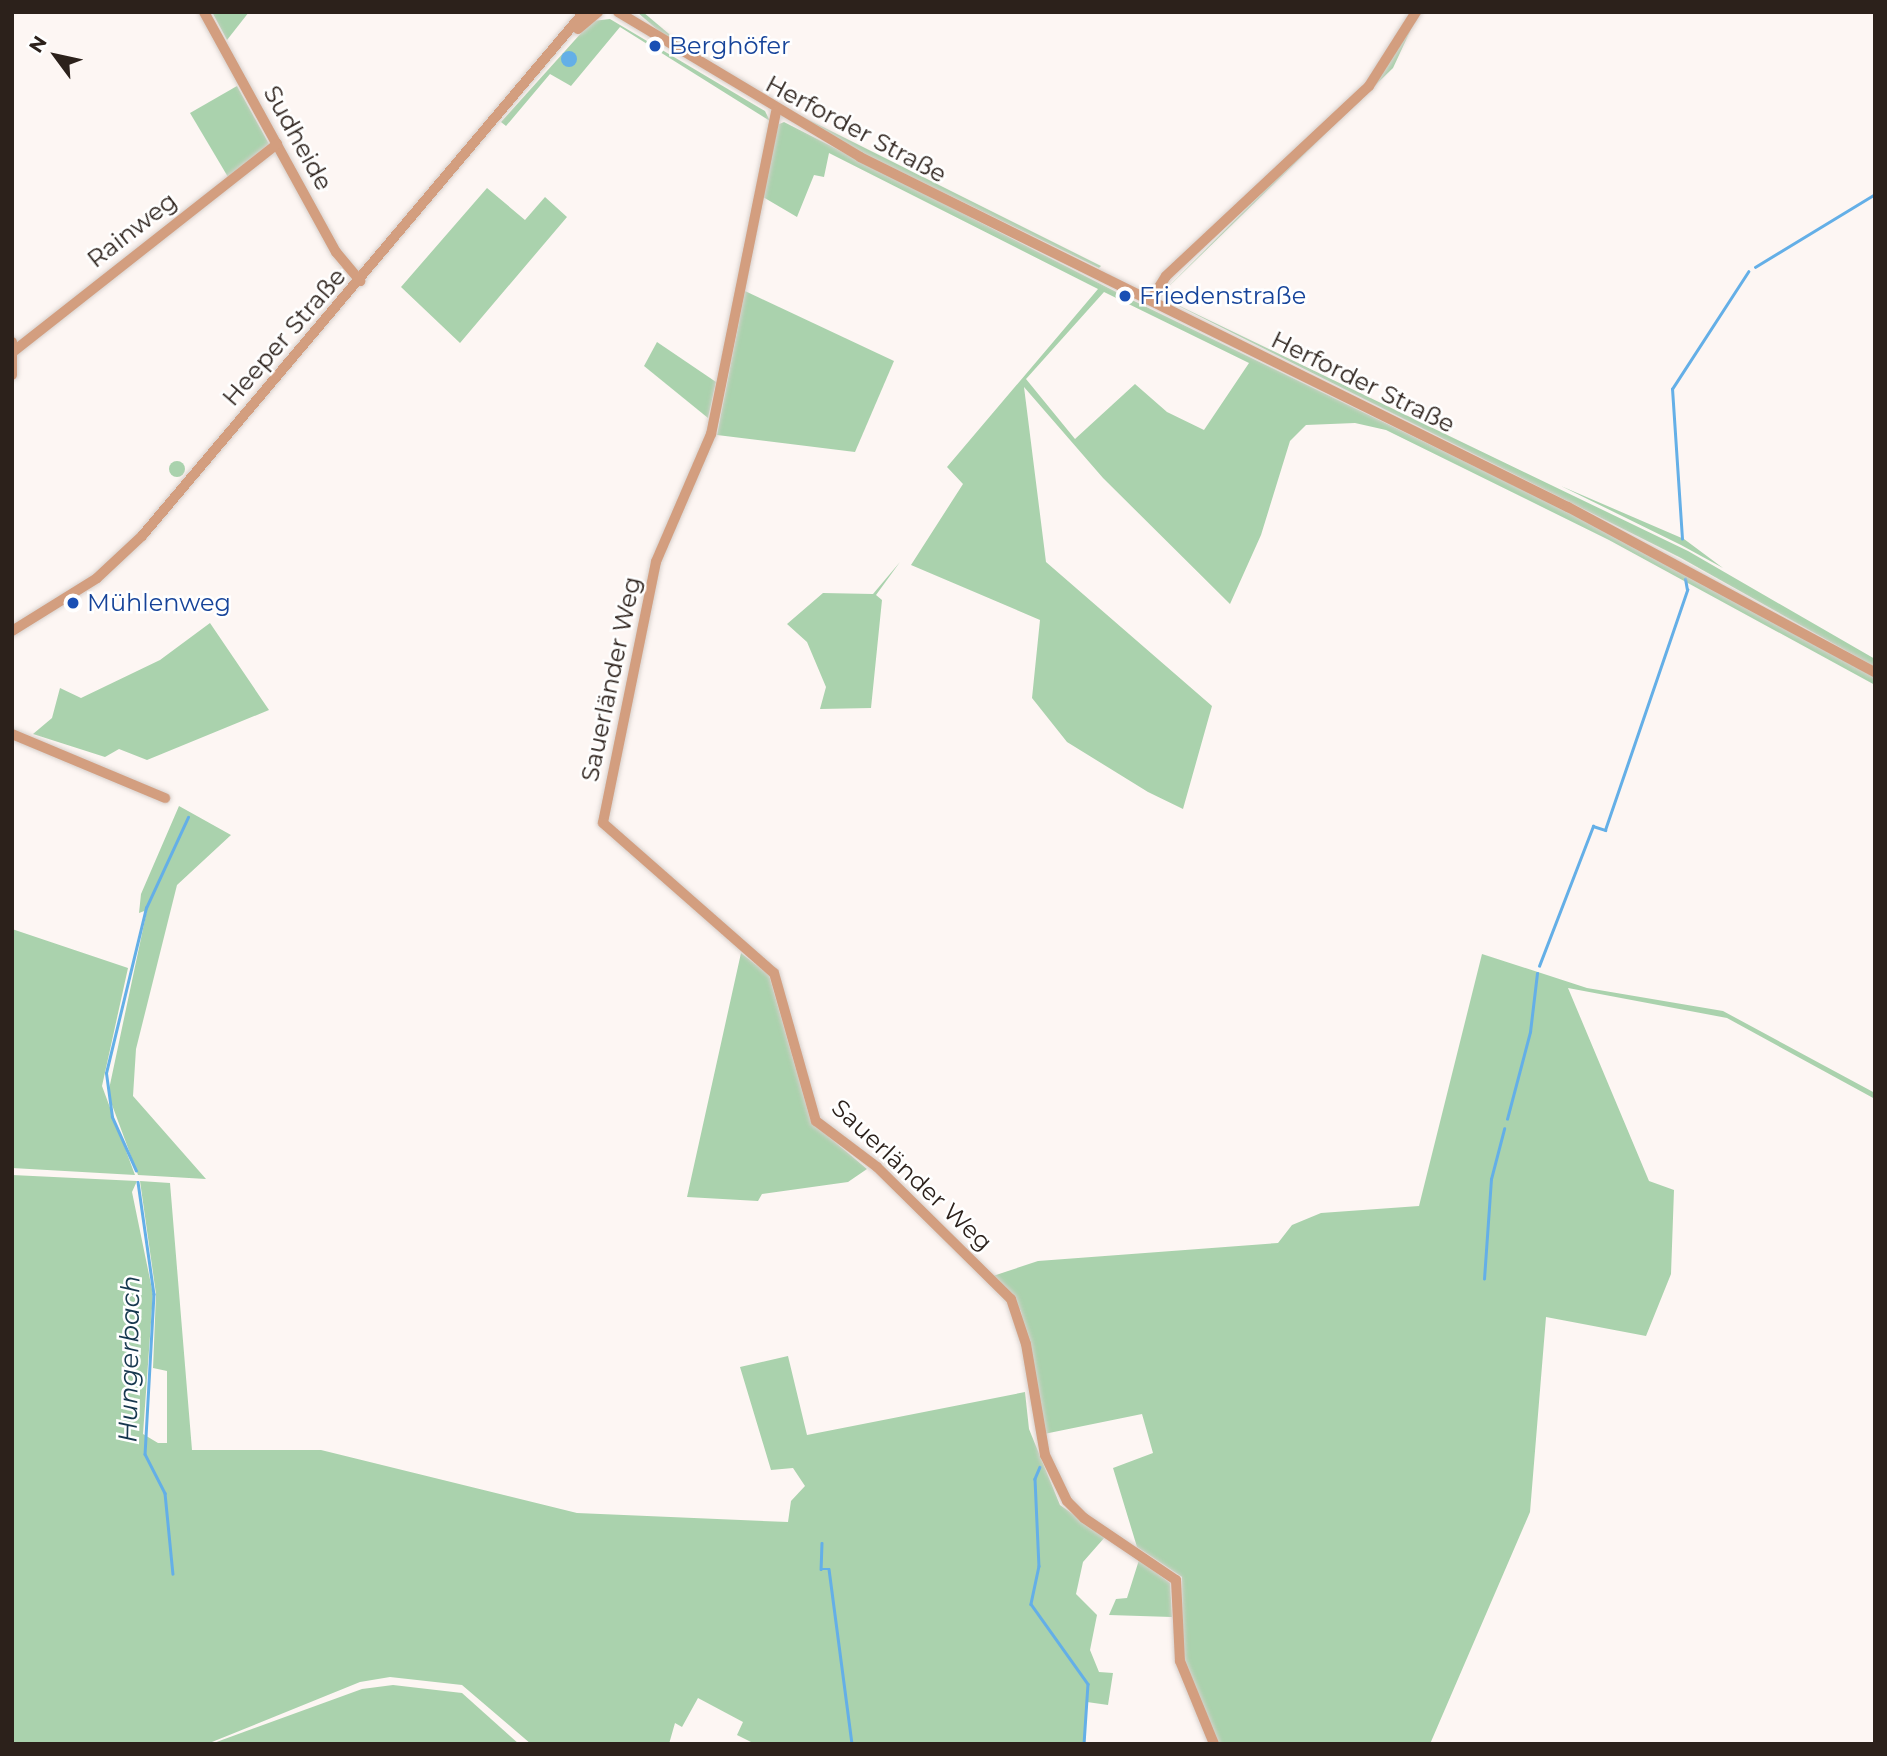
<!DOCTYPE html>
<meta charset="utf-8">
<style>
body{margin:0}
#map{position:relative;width:1887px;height:1756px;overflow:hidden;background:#fdf6f3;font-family:Montserrat,sans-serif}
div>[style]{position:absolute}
.green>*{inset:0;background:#aad2ad}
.round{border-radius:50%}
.water>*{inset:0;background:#64afe7}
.stream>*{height:2.5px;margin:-1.25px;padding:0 1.25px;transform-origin:1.25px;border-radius:1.25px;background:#64afe7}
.roads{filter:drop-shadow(0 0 2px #d7d0cc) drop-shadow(0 0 2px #d7d0cc)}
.minor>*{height:10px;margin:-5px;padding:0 5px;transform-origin:5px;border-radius:5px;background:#d39e7f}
.dots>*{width:19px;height:19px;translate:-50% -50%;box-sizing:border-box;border:4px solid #fff;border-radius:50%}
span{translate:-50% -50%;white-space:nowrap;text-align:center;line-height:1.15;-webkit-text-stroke:5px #fff;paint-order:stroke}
.transit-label{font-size:24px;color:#164399}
.left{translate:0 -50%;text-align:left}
.street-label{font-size:24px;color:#2c211b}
.water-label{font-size:26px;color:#16374e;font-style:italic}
.frame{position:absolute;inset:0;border:14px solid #2c211b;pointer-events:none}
.north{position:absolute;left:21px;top:21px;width:70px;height:70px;-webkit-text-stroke:5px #fff;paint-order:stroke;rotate:303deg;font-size:19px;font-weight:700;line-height:28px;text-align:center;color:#2c211b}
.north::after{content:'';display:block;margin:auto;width:24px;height:32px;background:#2c211b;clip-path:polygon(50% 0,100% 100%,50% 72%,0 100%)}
</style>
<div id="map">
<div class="green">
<i style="clip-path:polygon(212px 12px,249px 12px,227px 40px)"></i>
<i style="clip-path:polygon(637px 12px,643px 12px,682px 45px,667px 38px)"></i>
<i style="clip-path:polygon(1419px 12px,1393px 68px,1162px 293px,1384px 71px)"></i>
<i style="clip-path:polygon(610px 19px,765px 111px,770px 121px,620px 27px,571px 86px,550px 74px,506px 126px,501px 122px,592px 21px)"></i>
<i style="clip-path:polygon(237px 86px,269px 144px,228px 177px,190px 113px)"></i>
<i style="clip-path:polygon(795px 113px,1101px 266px,1099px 268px,833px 139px)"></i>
<i style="clip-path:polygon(evenodd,784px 122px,1128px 298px,1645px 549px,1875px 677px,1875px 685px,1609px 540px,1386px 430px,1355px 423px,1306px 425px,1290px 441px,1261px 535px,1230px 604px,1103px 478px,1024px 387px,1046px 562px,1212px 706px,1183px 809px,1148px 792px,1067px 742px,1032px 698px,1040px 620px,911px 565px,963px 484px,947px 467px,1098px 289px,829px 153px,824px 177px,814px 175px,797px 217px,763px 197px,777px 125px,784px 122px,1104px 292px,1249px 363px,1204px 430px,1167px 412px,1135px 384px,1075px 439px,1026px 379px,1104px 292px)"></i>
<i style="clip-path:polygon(487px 188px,525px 220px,545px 197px,567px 217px,460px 343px,401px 287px)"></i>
<i style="clip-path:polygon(745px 291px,894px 361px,855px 452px,717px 435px)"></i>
<i style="clip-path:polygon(1161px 297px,1688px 551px,1875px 659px,1875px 667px,1681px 558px)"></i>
<i style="clip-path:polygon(657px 342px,716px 382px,708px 418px,644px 366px)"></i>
<i class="round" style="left:169px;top:461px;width:16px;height:16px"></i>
<i style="clip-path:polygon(1561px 486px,1684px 539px,1723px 568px,1681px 545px)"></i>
<i style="clip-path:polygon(900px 562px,876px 595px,882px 600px,871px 708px,820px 709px,826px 687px,807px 642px,787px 624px,823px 593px,873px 594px)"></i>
<i style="clip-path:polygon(210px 623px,269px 710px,147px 760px,119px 749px,105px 757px,33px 734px,52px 718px,60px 688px,81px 698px,160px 660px)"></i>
<i style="clip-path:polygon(179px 806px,231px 835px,177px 885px,136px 1049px,133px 1096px,206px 1179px,138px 1175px,108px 1094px,147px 910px,139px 913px,141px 894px)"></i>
<i style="clip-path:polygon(12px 929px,128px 968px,102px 1086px,135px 1175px,12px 1168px)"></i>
<i style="clip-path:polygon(741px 953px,769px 975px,811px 1122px,867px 1169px,848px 1182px,762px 1194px,758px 1201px,687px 1197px)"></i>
<i style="clip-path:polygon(1482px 954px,1587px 988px,1723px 1011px,1875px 1093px,1875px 1099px,1727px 1018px,1568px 988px,1649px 1181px,1674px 1190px,1671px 1274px,1646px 1336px,1546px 1317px,1530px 1512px,1430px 1744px,1217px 1744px,1183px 1657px,1182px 1577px,1137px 1547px,1113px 1468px,1153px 1453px,1142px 1414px,1044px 1434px,1021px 1311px,993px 1276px,1038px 1261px,1278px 1243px,1292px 1225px,1321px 1213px,1419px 1206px)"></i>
<i style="clip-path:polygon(12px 1175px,137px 1181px,132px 1192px,153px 1294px,143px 1434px,158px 1443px,167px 1443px,167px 1371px,153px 1368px,156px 1294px,140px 1181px,170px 1183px,192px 1450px,321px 1450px,577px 1513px,788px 1522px,791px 1501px,805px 1486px,793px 1468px,771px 1470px,740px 1367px,788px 1356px,807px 1435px,1025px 1392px,1029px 1429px,1060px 1505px,1105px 1537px,1083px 1562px,1076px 1594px,1097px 1615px,1090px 1650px,1099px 1672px,1113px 1673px,1108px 1705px,1087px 1702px,1085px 1744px,755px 1744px,737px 1735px,743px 1722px,698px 1698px,682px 1727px,675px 1723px,669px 1744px,531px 1744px,462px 1685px,390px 1677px,360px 1682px,207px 1744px,12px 1744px)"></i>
<i style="clip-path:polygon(1139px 1560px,1170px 1583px,1172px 1617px,1109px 1615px,1116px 1599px,1127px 1598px)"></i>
<i style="clip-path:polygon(393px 1685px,462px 1693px,519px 1744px,211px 1744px,362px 1689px)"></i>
</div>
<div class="water">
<i class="round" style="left:561px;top:51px;width:16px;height:16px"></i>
</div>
<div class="stream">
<i style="left:1755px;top:267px;width:140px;rotate:-31.3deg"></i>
<i style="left:1682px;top:539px;width:150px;rotate:-93.8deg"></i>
<i style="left:1672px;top:389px;width:140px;rotate:-57deg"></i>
<i style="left:1539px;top:966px;width:150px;rotate:-68.9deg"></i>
<i style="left:1593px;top:826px;width:13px;rotate:18deg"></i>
<i style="left:1605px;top:830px;width:254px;rotate:-71.1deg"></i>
<i style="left:1687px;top:590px;width:11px;rotate:-100deg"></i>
<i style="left:1507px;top:1119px;width:90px;rotate:-75.2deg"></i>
<i style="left:1530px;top:1032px;width:59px;rotate:-83.2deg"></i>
<i style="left:136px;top:1171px;width:59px;rotate:-114deg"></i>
<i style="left:112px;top:1117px;width:44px;rotate:-97.8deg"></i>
<i style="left:106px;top:1073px;width:170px;rotate:-76.4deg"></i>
<i style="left:146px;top:908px;width:100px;rotate:-65.2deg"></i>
<i style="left:138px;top:1182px;width:113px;rotate:81.9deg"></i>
<i style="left:154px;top:1294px;width:160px;rotate:93.2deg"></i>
<i style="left:145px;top:1454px;width:44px;rotate:62.9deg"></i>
<i style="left:165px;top:1493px;width:81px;rotate:84.4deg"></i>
<i style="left:1484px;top:1279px;width:100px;rotate:-86deg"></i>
<i style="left:1491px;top:1179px;width:52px;rotate:-75.4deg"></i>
<i style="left:1040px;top:1467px;width:13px;rotate:113deg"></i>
<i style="left:1035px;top:1479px;width:87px;rotate:87.4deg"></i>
<i style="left:1039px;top:1566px;width:39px;rotate:102deg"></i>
<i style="left:1031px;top:1604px;width:98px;rotate:54.5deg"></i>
<i style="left:1088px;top:1684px;width:60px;rotate:93.8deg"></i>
<i style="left:822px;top:1543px;width:26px;rotate:92deg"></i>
<i style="left:821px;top:1569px;width:8px"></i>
<i style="left:829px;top:1569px;width:177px;rotate:82.5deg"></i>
</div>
<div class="roads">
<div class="minor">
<i style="left:204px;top:12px;width:274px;rotate:61.2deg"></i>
<i style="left:336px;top:252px;width:38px;rotate:50deg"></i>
<i style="left:618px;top:12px;width:282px;rotate:30.9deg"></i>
<i style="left:860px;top:157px;width:790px;rotate:26.31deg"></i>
<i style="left:1568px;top:507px;width:349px;rotate:28.3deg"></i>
<i style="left:578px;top:29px;width:26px;rotate:-40deg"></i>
<i style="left:776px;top:112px;width:328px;rotate:101.4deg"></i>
<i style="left:711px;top:434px;width:139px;rotate:113.3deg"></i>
<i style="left:656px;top:562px;width:266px;rotate:101.5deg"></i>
<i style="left:603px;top:823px;width:227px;rotate:41.3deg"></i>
<i style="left:774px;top:973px;width:154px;rotate:74.2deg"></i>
<i style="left:816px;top:1121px;width:76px;rotate:37deg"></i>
<i style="left:877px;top:1167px;width:188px;rotate:44.6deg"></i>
<i style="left:1011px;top:1299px;width:47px;rotate:71.6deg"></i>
<i style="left:1026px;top:1344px;width:113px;rotate:80.3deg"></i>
<i style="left:1045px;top:1455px;width:51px;rotate:64.4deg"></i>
<i style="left:1067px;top:1501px;width:24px;rotate:45deg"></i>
<i style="left:1084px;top:1518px;width:111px;rotate:34deg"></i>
<i style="left:1176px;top:1580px;width:81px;rotate:87.2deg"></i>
<i style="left:1180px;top:1661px;width:90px;rotate:67.7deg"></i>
<i style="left:1151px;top:300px;width:28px;rotate:-58deg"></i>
<i style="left:1166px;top:276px;width:278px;rotate:-43.1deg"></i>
<i style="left:1369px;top:86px;width:88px;rotate:-57.6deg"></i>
<i style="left:12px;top:342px;width:33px;rotate:90deg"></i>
<i style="left:14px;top:351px;width:335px;rotate:-38.2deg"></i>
<i style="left:12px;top:631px;width:100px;rotate:-31.9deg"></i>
<i style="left:97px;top:578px;width:62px;rotate:-43deg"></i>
<i style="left:142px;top:536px;width:686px;rotate:-49.85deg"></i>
<i style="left:12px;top:734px;width:166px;rotate:22.7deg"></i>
</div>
</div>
<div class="dots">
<i style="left:655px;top:46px;background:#1a4fb4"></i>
<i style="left:1125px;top:296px;background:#1a4fb4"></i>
<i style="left:73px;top:603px;background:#1a4fb4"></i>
</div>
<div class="transit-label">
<span class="left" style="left:669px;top:46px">Berghöfer</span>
<span class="left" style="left:1139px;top:296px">Friedenstraße</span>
<span class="left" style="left:87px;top:603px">Mühlenweg</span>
</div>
<div class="street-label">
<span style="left:856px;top:129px;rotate:28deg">Herforder Straße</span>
<span style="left:298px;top:138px;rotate:61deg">Sudheide</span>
<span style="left:132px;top:230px;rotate:-38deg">Rainweg</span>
<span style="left:284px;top:337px;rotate:-49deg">Heeper Straße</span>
<span style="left:1363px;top:382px;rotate:26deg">Herforder Straße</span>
<span style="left:611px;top:679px;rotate:-78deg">Sauerländer Weg</span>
<span style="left:912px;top:1175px;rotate:43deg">Sauerländer Weg</span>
</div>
<div class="water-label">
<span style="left:130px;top:1359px;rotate:-89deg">Hungerbach</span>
</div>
<div class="frame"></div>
<div class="north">N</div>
</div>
